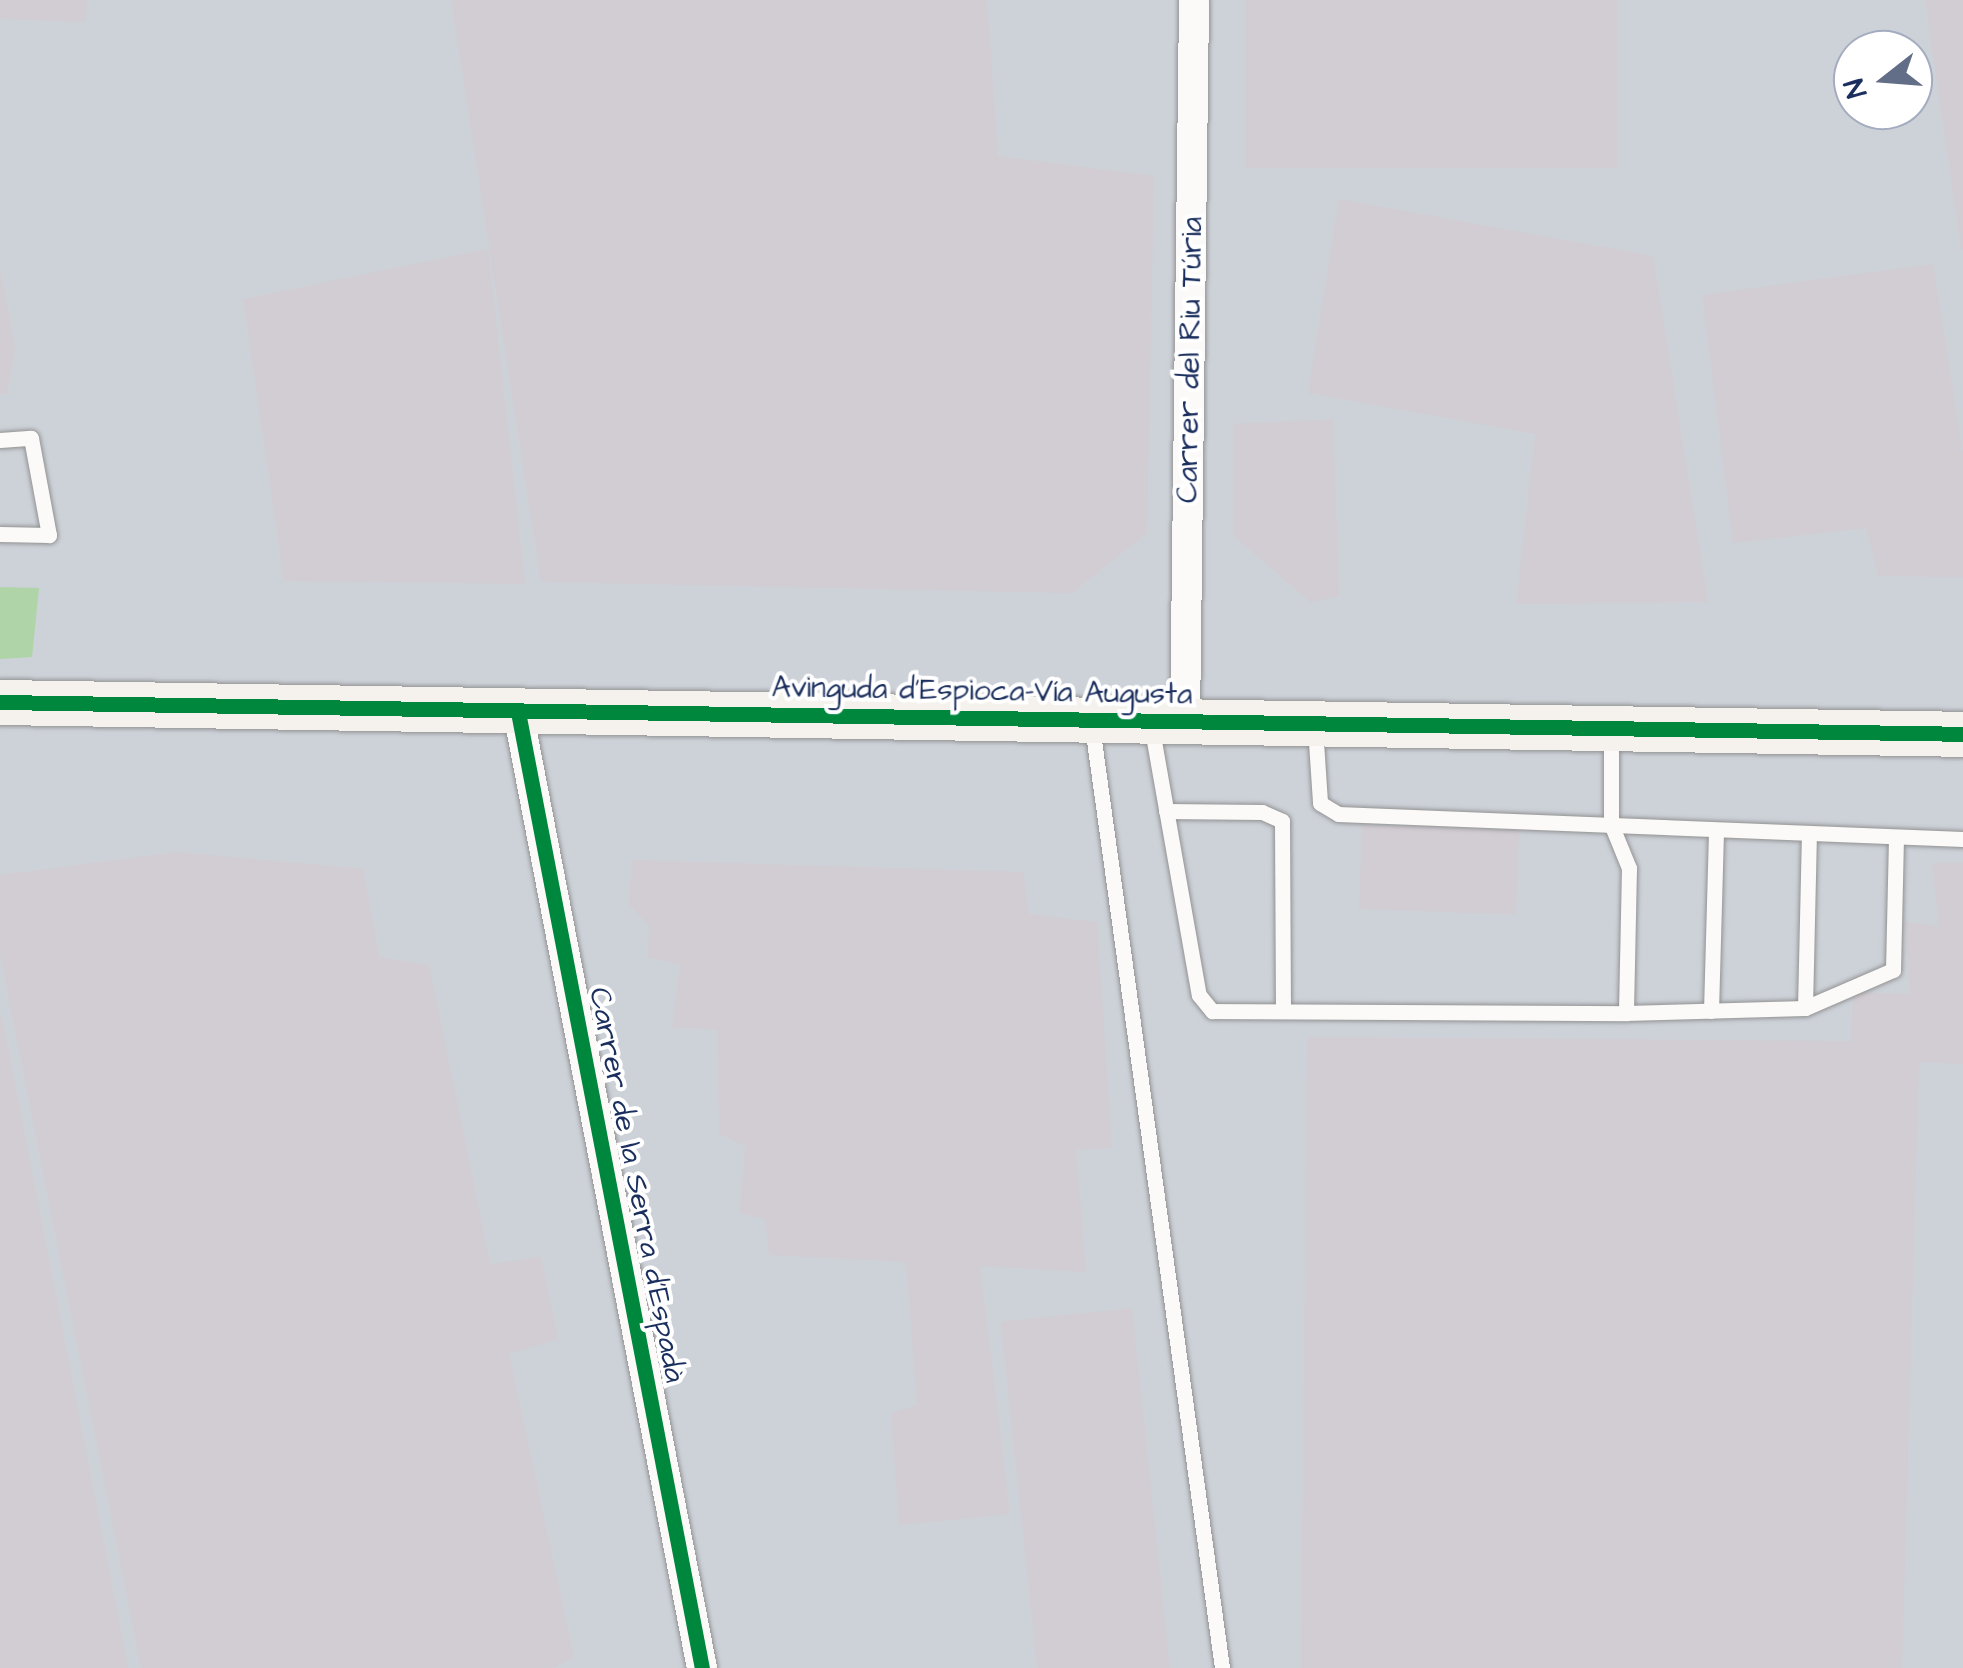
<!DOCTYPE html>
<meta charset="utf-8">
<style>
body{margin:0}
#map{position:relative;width:1963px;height:1668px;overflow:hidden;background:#e7e1d2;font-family:"Architects Daughter",sans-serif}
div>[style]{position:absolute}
.industrial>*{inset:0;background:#cdd2d9}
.green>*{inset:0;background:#aed4a8}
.building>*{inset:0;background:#d2ccd3;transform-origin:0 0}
.roads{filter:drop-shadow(0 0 2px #929292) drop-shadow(0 0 2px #929292)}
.lane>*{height:15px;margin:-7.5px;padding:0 7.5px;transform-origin:7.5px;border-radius:7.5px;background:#fbfaf8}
.street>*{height:30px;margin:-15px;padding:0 15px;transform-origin:15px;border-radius:15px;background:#fbfaf8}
.secondary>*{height:45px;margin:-22.5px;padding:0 22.5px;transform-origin:22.5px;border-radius:22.5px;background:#f5f2ed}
.cycleway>*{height:15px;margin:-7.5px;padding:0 7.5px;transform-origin:7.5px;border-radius:7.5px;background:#00873e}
span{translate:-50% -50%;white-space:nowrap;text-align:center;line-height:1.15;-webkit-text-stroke:8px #fff;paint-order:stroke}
.street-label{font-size:30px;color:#1b2f5e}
.north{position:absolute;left:1833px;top:30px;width:100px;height:100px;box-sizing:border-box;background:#fff;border:2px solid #a4acbf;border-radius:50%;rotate:253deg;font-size:28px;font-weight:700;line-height:40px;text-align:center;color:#1b2f5e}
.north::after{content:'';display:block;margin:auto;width:35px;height:45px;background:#626d87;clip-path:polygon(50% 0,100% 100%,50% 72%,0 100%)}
</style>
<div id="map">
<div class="industrial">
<i style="clip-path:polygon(evenodd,0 0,1963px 0,1963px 1668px,0 1668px,0 0,1853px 50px,1913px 50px,1913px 110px,1853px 110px,1853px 50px)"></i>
</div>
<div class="green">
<i style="clip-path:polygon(0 587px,39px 588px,32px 657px,0 659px)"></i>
</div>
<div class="building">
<i style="clip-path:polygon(0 0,87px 0,86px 22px,0 19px)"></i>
<i style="clip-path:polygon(451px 0,987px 0,998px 156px,1154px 176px,1147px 533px,1072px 593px,541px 582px)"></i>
<i style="left:1245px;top:0;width:372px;height:168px"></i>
<i style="clip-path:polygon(1925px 0,1963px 0,1963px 249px,1961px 249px)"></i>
<i style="clip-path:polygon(1339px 199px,1653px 256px,1708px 602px,1516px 604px,1535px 434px,1308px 393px)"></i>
<i style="clip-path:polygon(488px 249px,525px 584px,284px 581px,243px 299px)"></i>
<i style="clip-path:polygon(1933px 264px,1963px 454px,1963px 577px,1878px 576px,1866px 528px,1733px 543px,1702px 295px)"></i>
<i style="clip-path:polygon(0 267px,15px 349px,7px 395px,0 394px)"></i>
<i style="clip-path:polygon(1333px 419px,1339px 596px,1310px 602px,1233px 535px,1233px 424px)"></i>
<i style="left:1362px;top:825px;width:157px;height:84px;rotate:2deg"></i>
<i style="clip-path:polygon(178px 852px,363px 869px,379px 957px,429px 965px,490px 1264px,541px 1257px,558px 1339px,509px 1354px,574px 1658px,553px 1668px,141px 1668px,0 954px,0 875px)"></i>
<i style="clip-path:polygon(632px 860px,1023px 872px,1029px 914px,1097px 922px,1112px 1148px,1076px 1150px,1086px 1272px,980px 1266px,1010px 1514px,899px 1525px,891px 1413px,917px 1405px,906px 1262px,769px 1255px,765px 1219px,740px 1213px,745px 1146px,719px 1134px,717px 1030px,672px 1027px,680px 964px,648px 958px,649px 926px,629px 904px)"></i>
<i style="clip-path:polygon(1932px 863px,1963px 863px,1963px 1064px,1919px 1062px,1902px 1668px,1301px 1668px,1307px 1037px,1851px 1041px,1853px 992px,1910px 994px,1905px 922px,1939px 926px)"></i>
<i style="clip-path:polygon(0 1017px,2px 1017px,128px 1668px,0 1668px)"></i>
<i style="left:1132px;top:1308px;width:362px;height:132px;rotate:84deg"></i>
</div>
<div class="roads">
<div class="lane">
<i style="left:0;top:440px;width:31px;rotate:-4deg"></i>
<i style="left:31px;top:438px;width:99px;rotate:79.5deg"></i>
<i style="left:49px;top:535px;width:49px;rotate:-178.8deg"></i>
<i style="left:1151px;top:724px;width:275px;rotate:80deg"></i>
<i style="left:1199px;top:995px;width:21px;rotate:51deg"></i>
<i style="left:1212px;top:1011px;width:414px;rotate:0.3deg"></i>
<i style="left:1092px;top:726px;width:951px;rotate:82.14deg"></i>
<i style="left:1315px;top:727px;width:76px;rotate:86.2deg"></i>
<i style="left:1320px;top:803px;width:21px;rotate:31deg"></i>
<i style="left:1338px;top:814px;width:625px;rotate:2.29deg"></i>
<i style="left:1611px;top:732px;width:92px;rotate:90deg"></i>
<i style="left:1611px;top:824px;width:48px;rotate:67.8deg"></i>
<i style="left:1629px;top:868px;width:145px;rotate:91.2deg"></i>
<i style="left:1626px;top:1013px;width:179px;rotate:-1.6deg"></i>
<i style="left:1805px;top:1008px;width:96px;rotate:-23.4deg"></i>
<i style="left:1893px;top:970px;width:131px;rotate:-88.7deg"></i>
<i style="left:1166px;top:811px;width:96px;rotate:0.6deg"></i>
<i style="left:1262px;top:812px;width:22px;rotate:24deg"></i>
<i style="left:1282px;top:821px;width:190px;rotate:89.7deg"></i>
<i style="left:1805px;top:1008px;width:172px;rotate:-88.7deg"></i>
<i style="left:1711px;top:1011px;width:178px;rotate:-88.4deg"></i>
</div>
<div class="street">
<i style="left:518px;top:712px;width:974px;rotate:79.11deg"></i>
<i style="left:1185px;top:721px;width:721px;rotate:-89.28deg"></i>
</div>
<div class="secondary">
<i style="left:0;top:702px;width:1963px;rotate:0.93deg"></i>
</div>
</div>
<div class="cycleway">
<i style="left:0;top:702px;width:1963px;rotate:0.93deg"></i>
<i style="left:518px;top:712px;width:974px;rotate:79.11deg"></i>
</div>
<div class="street-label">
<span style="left:1190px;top:360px;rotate:-89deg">Carrer del Riu Túria</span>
<span style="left:982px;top:691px;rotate:1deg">Avinguda d'Espioca-Vía Augusta</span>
<span style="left:637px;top:1185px;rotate:79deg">Carrer de la Serra d'Espadà</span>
</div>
<div class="north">N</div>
</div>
